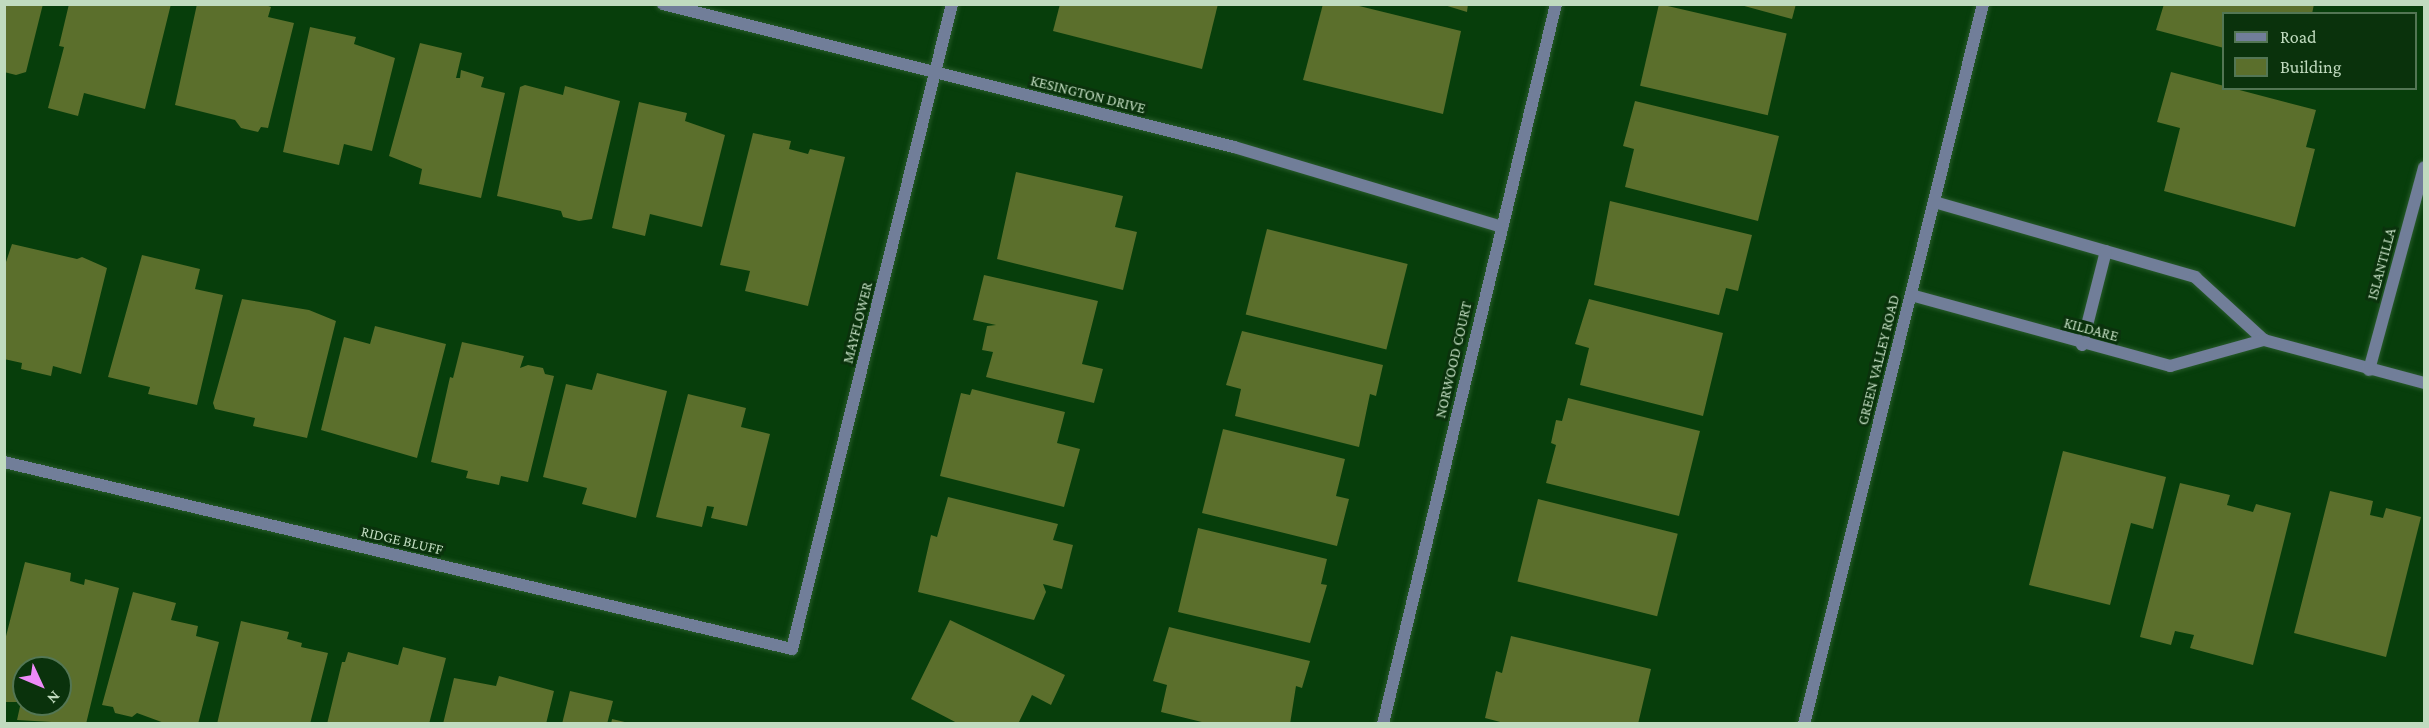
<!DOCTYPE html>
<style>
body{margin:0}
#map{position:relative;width:2429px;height:728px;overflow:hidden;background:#073e0b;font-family:"Crimson Pro",serif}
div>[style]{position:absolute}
.building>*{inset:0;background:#5b6f2c;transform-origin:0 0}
.roads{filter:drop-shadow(0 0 2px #285a2b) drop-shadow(0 0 2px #285a2b)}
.minor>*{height:12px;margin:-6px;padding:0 6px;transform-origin:6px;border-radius:6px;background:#717e99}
.tertiary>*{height:12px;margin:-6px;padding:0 6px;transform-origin:6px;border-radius:6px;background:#717e99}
span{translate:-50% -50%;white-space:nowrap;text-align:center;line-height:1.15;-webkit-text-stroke:6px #0a320c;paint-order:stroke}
.street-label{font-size:15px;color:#c0dbbf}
.frame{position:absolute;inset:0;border:6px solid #c0dbbf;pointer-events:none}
.legend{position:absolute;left:2222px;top:12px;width:195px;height:78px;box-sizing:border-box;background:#0a320c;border:2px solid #537654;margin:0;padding:8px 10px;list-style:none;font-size:18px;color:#c0dbbf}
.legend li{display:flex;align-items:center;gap:12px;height:30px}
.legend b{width:30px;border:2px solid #537654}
.north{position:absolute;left:12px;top:656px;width:60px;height:60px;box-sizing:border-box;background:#0a320c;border:2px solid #537654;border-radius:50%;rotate:134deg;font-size:16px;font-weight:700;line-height:24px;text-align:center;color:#c0dbbf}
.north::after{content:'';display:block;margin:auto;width:21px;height:27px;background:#ee8bf8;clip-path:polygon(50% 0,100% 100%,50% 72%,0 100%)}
</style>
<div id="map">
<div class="building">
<i style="clip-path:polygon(4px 4px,43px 4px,26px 72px,16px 75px,4px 72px)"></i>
<i style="clip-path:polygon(69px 4px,171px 4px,145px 109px,84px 93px,78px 116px,48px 108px,64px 47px,59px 46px)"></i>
<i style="clip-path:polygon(197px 4px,263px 4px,271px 7px,268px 17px,294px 23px,268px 128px,261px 127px,258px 132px,241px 128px,235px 120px,175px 105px)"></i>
<i style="clip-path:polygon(1060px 4px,1218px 4px,1202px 69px,1053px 31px)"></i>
<i style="clip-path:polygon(1323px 4px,1351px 4px,1461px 31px,1443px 114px,1303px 80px)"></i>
<i style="clip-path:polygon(1441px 4px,1468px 4px,1467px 12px)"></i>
<i style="left:1659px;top:4px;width:131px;height:84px;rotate:13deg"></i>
<i style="clip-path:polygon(1737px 4px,1796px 4px,1792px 19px)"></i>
<i style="clip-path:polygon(2164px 4px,2314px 4px,2312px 14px,2224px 14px,2224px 48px,2156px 30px)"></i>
<i style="clip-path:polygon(310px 27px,356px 37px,354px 44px,395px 58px,372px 151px,344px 144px,339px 165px,283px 152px)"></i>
<i style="clip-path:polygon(420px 43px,462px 53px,456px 78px,460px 78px,461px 70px,484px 77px,481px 87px,505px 93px,481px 198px,419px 184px,422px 169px,389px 156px)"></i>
<i style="clip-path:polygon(2171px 72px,2316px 110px,2306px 147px,2315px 149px,2295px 227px,2164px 191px,2180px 128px,2157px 122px)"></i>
<i style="clip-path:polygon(525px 85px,563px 95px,565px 86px,620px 101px,592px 219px,579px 221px,563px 217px,561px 211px,497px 196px,520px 87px)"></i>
<i style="clip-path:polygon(1635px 101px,1779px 136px,1758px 221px,1625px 187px,1634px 149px,1623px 146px)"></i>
<i style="clip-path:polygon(639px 102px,687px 113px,685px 121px,725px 135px,702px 227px,650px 214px,645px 236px,612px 228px)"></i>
<i style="clip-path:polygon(753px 133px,791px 141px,789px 149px,808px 154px,810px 149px,845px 157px,808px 306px,745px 291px,750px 271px,720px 265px)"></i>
<i style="clip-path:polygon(1016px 172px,1123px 196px,1115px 227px,1137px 232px,1123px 290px,997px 259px)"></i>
<i style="clip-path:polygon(1610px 201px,1752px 235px,1738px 291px,1726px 288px,1719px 315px,1594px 285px)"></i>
<i style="left:1267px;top:229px;width:145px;height:88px;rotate:14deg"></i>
<i style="clip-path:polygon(12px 244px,77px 259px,82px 257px,107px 268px,81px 374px,53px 366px,51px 376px,21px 369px,22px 363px,4px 359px,4px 268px)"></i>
<i style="clip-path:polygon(142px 255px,200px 269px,195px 289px,223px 295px,197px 405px,148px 394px,150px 387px,108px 377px)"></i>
<i style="clip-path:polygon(984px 275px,1098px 301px,1082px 364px,1103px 369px,1094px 403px,986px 377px,993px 352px,982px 350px,987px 326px,996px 325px,973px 320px)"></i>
<i style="clip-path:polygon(242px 299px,309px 310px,336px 321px,307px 438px,253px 426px,255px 418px,215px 409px,213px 403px)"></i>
<i style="clip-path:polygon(1589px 299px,1723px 333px,1703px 416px,1580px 385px,1589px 348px,1575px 344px)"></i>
<i style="clip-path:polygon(375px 326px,446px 344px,417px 458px,321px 430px,344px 337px,370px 344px)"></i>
<i style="clip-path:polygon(1242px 331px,1383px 365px,1376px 396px,1370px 394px,1359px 447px,1235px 416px,1241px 389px,1226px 385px)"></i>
<i style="clip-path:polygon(462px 342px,524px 356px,520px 368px,528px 365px,543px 368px,545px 374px,554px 376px,528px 482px,501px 476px,499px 485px,466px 478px,468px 471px,431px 462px,450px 377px,453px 378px)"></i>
<i style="clip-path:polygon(597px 373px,667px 391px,636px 518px,582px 504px,587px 488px,543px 477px,566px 384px,592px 390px)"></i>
<i style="clip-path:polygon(972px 389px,1065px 412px,1057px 443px,1080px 449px,1064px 507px,940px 476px,961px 393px,970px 395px)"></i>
<i style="clip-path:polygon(688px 394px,746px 408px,741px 427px,770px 434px,747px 526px,711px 518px,714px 507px,707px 506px,702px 527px,656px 517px)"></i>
<i style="clip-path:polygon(1568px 398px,1700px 431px,1679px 516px,1546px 483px,1556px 445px,1551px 443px,1556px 420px,1562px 421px)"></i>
<i style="clip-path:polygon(1223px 429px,1345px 459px,1336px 496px,1349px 499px,1337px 546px,1202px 513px)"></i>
<i style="clip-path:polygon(2063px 451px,2166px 477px,2153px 529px,2131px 523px,2110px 605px,2029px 585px)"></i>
<i style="clip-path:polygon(2180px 483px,2230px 495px,2227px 505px,2253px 512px,2256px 504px,2291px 513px,2253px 665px,2190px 648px,2194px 635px,2175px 631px,2171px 645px,2140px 637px)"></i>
<i style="clip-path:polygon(2330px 491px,2373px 501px,2370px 515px,2383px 518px,2386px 508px,2421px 517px,2386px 657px,2294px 633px)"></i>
<i style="clip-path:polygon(948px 497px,1058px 524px,1053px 540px,1073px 545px,1062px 589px,1043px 584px,1046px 592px,1034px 620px,918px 592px,931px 535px,937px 537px)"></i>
<i style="left:1538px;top:499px;width:144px;height:85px;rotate:14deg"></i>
<i style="clip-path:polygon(1198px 528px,1327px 559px,1321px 584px,1327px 585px,1310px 643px,1178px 612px)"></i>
<i style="clip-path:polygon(evenodd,25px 562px,71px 573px,70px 581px,84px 585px,85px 579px,119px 588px,86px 724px,17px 720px,21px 702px,4px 702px,4px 644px,25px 562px,24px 668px,60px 668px,60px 704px,24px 704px,24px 668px)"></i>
<i style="clip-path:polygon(133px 592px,176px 603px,171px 620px,198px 626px,196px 636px,219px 642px,198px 724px,167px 724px,137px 713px,132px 717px,115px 713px,113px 707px,102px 705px)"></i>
<i style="clip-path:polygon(950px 620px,1065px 675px,1051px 705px,1032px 695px,1018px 724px,959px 724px,911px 699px)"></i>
<i style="clip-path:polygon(241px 621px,289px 632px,287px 639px,302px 643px,301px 647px,328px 653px,310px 724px,217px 724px)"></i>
<i style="clip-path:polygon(1169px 627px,1310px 661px,1302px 688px,1296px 686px,1290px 724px,1210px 724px,1161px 712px,1167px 685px,1153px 681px)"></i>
<i style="clip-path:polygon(1511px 636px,1651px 669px,1638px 724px,1508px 724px,1485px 718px,1496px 671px,1502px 673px)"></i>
<i style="clip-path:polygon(403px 647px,446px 658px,429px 724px,327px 724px,342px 662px,345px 662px,348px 652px,398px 665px)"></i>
<i style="clip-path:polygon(499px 676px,554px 691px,546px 724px,443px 724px,454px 678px,496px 686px)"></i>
<i style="clip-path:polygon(570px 691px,613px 701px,607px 724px,562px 724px)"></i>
<i style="clip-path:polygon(612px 719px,629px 723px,629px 724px,611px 724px)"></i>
</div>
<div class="roads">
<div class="minor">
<i style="left:663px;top:4px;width:589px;rotate:14.06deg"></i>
<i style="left:1234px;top:147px;width:280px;rotate:16.6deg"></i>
<i style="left:1934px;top:202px;width:272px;rotate:16deg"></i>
<i style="left:2195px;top:277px;width:93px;rotate:42.4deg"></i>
<i style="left:2264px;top:340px;width:166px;rotate:15deg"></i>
<i style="left:1911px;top:295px;width:269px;rotate:15.3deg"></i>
<i style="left:2170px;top:366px;width:98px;rotate:-15.5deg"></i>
<i style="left:2082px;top:345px;width:97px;rotate:-75.7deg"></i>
<i style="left:2369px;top:370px;width:210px;rotate:-74.8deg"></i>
<i style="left:4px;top:462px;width:810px;rotate:13.35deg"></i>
<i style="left:792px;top:649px;width:665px;rotate:-76.07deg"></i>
<i style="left:1383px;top:724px;width:740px;rotate:-76.49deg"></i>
</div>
<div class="tertiary">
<i style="left:1804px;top:724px;width:742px;rotate:-76.04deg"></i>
</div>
</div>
<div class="street-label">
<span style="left:1088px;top:95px;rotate:14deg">KESINGTON DRIVE</span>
<span style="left:2382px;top:264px;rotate:-75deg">ISLANTILLA</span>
<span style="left:858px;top:323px;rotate:-76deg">MAYFLOWER</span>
<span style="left:2091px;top:330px;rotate:15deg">KILDARE</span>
<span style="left:1454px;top:360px;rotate:-77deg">NORWOOD COURT</span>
<span style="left:1879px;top:360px;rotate:-76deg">GREEN VALLEY ROAD</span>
<span style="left:402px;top:541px;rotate:13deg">RIDGE BLUFF</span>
</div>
<div class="frame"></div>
<ul class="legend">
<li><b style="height:8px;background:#717e99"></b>Road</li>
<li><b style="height:16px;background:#5b6f2c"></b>Building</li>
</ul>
<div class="north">N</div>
</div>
